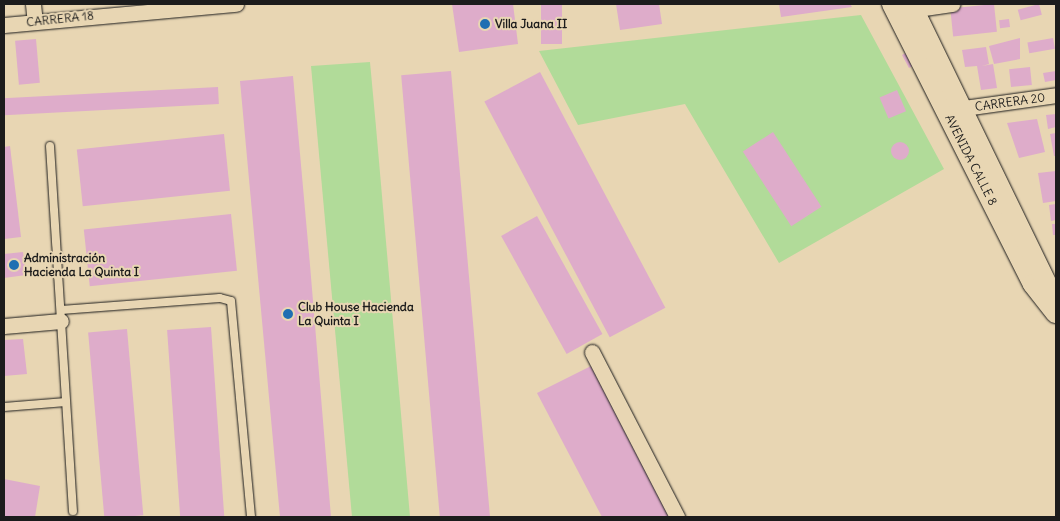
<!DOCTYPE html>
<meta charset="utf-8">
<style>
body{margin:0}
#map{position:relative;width:1060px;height:521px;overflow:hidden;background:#e8d6b3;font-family:Delius,sans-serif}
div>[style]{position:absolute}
.green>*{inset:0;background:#b1db99}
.building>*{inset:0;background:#deacca;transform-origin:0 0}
.round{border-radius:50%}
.roads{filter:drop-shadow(0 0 1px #1c1c1c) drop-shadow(0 0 1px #1c1c1c)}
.service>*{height:8px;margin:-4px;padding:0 4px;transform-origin:4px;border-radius:4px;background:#e8d6b3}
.minor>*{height:15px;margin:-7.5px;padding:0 7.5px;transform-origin:7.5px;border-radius:7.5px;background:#e8d6b3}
.secondary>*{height:20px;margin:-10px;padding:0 10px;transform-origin:10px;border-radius:10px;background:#e8d6b3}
.dots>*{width:14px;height:14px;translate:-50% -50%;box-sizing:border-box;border:2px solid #e8d6b3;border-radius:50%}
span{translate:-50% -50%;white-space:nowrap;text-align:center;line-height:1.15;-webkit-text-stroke:4px #e8d6b3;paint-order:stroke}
.street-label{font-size:12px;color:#1c1c1c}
.poi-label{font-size:12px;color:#1c1c1c;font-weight:700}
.left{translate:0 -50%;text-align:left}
.frame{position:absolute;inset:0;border:5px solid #1c1c1c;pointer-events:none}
</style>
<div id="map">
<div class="green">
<i style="clip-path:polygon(861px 15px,944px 169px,779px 263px,685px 104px,578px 125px,539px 51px)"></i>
<i style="clip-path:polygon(370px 62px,376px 127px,410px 517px,352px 517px,311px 66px)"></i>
</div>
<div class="building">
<i style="clip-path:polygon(452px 4px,513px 4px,518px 44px,459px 52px)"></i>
<i style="left:541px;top:4px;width:21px;height:40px"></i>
<i style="clip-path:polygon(616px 4px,659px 4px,662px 24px,620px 30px)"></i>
<i style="clip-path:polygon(779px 4px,850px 4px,852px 7px,781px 17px)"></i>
<i style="left:994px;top:4px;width:28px;height:44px;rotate:84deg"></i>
<i style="left:1039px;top:4px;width:11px;height:22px;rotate:75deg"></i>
<i style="left:1009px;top:19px;width:8px;height:10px;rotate:83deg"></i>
<i style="clip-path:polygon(1020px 38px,1020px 59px,994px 64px,989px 46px)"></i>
<i style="left:1053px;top:38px;width:11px;height:26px;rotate:80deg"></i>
<i style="left:36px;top:39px;width:44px;height:21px;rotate:85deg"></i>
<i style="clip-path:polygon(986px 47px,989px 64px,982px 66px,993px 64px,997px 88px,981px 90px,977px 66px,965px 67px,962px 50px)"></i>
<i style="clip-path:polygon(906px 53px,914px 65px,909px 68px,902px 55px)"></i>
<i style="left:1030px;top:67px;width:18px;height:21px;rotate:84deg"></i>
<i style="left:451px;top:71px;width:448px;height:50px;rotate:85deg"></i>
<i style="clip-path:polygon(1056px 71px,1056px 80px,1045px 82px,1043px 73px)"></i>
<i style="left:540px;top:72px;width:267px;height:63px;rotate:62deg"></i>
<i style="clip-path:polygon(293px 76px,310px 265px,331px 517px,280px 517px,240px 81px)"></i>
<i style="left:218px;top:87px;width:17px;height:215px;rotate:87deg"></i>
<i style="left:897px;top:90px;width:23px;height:19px;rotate:67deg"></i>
<i style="clip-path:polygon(1056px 114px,1056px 127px,1048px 129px,1046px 115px)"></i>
<i style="clip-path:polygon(1037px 119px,1045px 152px,1019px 158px,1007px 123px)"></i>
<i style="left:773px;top:132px;width:89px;height:36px;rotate:57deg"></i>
<i style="clip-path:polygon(1056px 133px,1056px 156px,1054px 156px,1050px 134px)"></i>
<i style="left:224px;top:134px;width:57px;height:148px;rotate:84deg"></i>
<i class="round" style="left:891px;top:142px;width:18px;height:18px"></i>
<i style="clip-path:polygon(10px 146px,21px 237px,4px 239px,4px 147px)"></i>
<i style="clip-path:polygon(1056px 171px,1056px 201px,1043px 203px,1038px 173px)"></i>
<i style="clip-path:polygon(1056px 204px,1056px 220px,1051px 221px,1049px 205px)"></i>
<i style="left:231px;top:214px;width:57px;height:148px;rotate:84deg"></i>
<i style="left:537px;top:216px;width:135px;height:41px;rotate:61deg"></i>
<i style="clip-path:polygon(1052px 224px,1056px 224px,1056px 235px,1053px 235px)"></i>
<i style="clip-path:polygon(23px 252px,26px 275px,4px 278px,4px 254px)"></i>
<i style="left:211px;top:327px;width:191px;height:44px;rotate:86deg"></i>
<i style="left:127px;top:329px;width:187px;height:39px;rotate:85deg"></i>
<i style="clip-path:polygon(23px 339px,27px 374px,4px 376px,4px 340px)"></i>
<i style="clip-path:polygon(591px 366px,669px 517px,602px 517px,537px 393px)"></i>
<i style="clip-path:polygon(4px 479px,40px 486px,35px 517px,4px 517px)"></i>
</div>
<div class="roads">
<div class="service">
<i style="left:50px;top:146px;width:366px;rotate:86.4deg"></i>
<i style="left:61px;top:310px;width:159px;rotate:-4.3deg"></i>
<i style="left:220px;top:298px;width:11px;rotate:15deg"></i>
<i style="left:231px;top:301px;width:217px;rotate:84.7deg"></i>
<i style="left:4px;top:407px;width:62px;rotate:-4.6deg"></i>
</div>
<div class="minor">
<i style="left:33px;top:4px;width:18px;rotate:84deg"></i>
<i style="left:904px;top:11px;width:49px;rotate:-8.3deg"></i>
<i style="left:4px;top:25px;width:233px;rotate:-5.2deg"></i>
<i style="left:964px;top:108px;width:93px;rotate:-8deg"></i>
<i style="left:4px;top:326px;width:57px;rotate:-5deg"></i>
<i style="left:592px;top:352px;width:186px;rotate:62.7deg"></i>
</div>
<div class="secondary">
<i style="left:892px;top:4px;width:313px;rotate:63.3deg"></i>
<i style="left:1033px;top:284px;width:37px;rotate:52deg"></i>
<i style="left:911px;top:4px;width:331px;rotate:64.1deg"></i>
</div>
</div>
<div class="dots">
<i style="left:485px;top:24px;background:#1f6fb2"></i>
<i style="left:14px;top:265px;background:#1f6fb2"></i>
<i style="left:288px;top:314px;background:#1f6fb2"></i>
</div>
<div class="street-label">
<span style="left:60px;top:19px;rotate:-6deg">CARRERA 18</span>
<span style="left:1010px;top:102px;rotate:-8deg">CARRERA 20</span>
<span style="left:971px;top:160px;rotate:63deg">AVENIDA CALLE 8</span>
</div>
<div class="poi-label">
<span class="left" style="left:495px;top:24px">Villa Juana II</span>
<span class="left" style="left:24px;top:265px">Administración<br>Hacienda La Quinta I</span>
<span class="left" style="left:298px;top:314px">Club House Hacienda<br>La Quinta I</span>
</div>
<div class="frame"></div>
</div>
